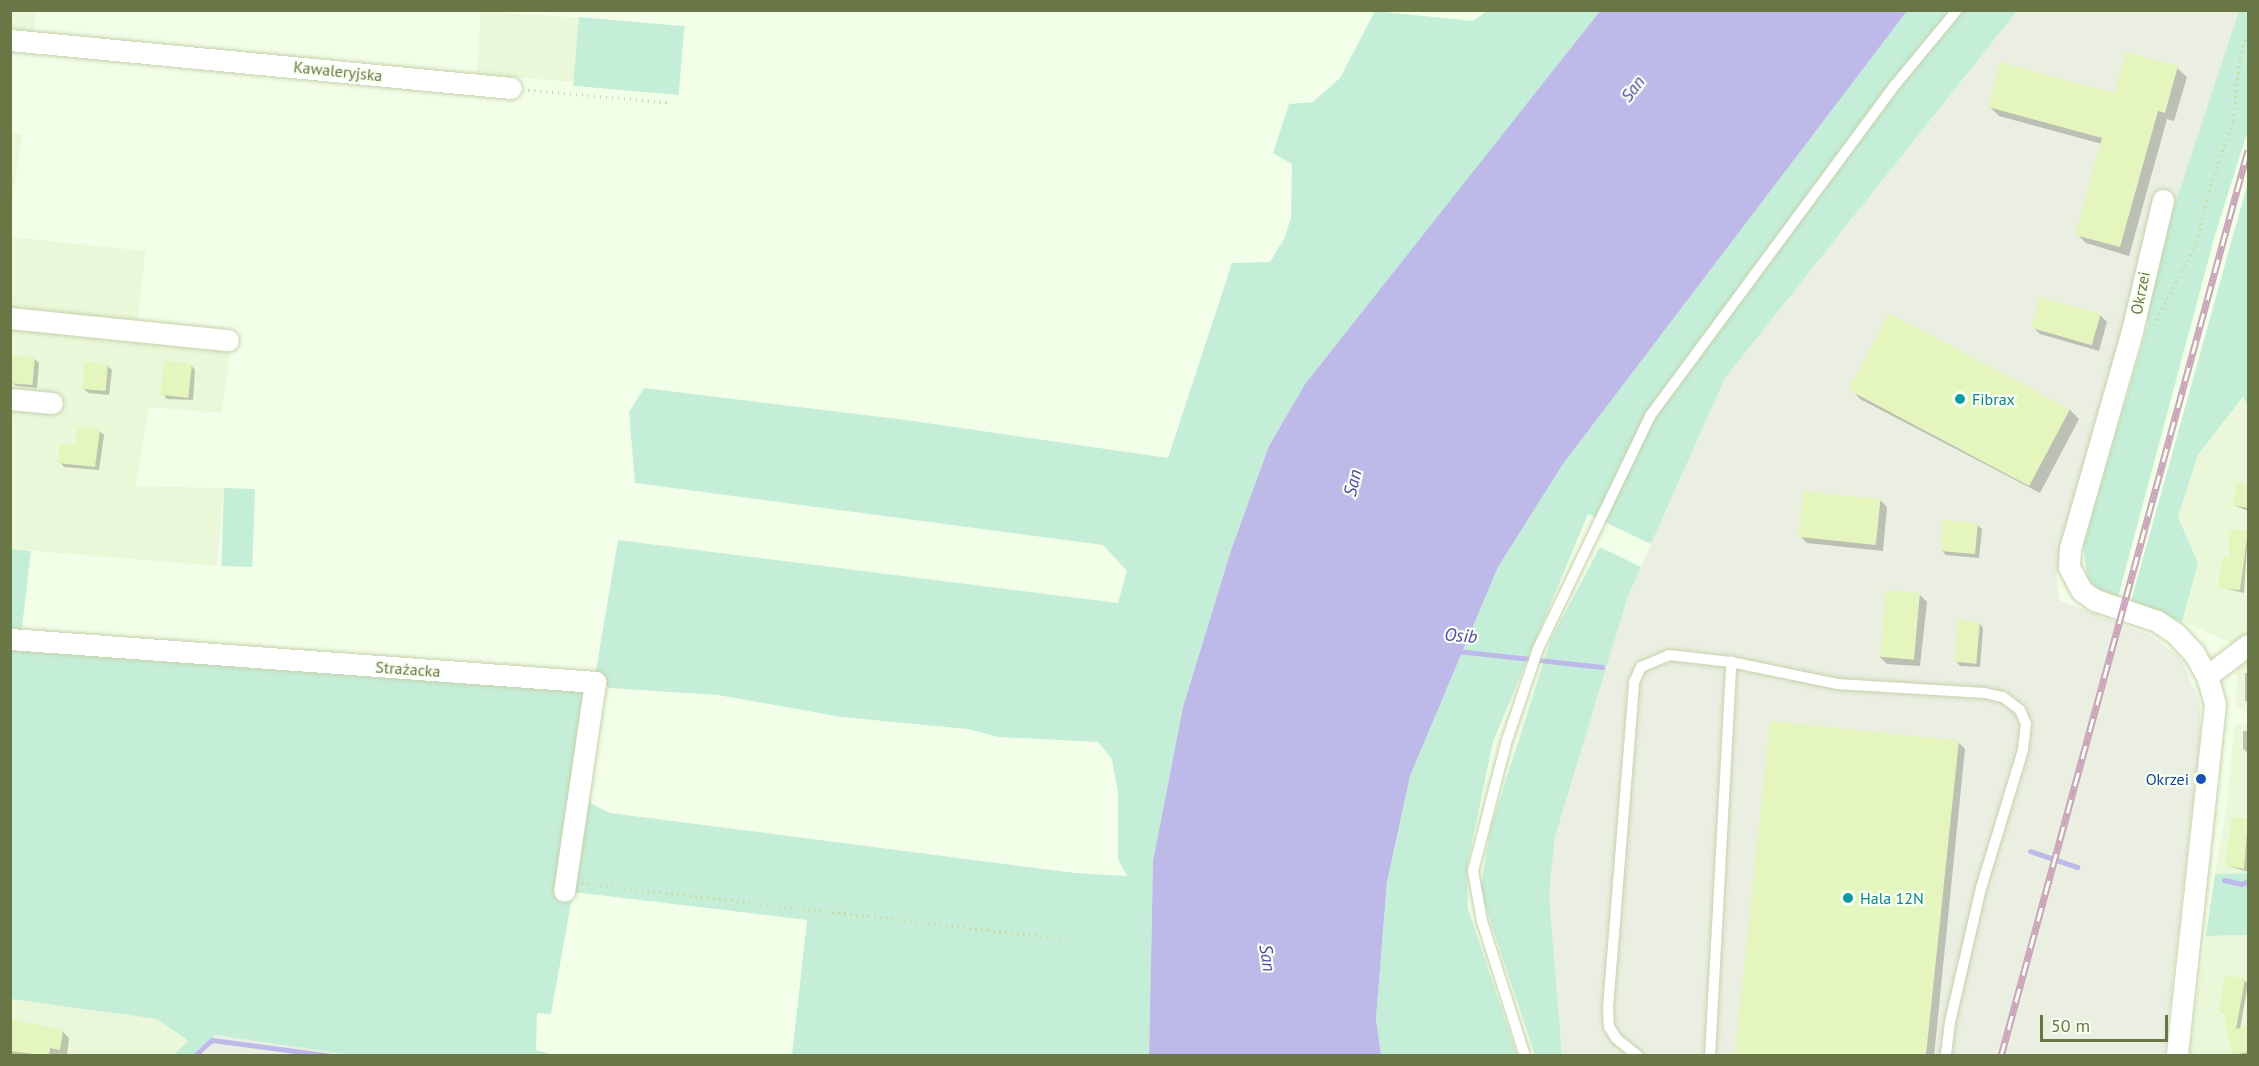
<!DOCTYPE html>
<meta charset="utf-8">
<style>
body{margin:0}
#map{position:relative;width:2259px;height:1066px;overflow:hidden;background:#f3fee8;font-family:"PT Sans",sans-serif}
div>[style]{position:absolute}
.residential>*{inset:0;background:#eaf8d9;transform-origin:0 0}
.industrial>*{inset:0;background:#eaefe2}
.green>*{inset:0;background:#c5eed9;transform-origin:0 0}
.water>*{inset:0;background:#bdbaea}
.shadow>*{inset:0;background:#0003;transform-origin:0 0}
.stream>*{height:5px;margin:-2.5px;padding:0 2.5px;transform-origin:2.5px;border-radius:2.5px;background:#bdbaea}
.building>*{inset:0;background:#e4f6be;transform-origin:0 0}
.path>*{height:3px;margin-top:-1.5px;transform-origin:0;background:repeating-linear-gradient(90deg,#cadca0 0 1.5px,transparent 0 6px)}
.roads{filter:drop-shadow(0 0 2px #c5d2ac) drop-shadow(0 0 2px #c5d2ac)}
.service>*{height:10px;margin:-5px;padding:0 5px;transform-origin:5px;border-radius:5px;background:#fff}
.minor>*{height:21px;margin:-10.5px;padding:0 10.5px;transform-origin:10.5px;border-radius:10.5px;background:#fff}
.rail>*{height:7px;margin-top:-3.5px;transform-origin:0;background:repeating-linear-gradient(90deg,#f7fff0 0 14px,#caa4b9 0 28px);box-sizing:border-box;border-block:2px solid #caa4b9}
.dots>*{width:16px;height:16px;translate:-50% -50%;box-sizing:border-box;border:3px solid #f7fff0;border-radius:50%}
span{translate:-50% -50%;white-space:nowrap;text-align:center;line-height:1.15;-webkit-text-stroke:4.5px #f7fff0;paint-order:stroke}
.street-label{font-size:16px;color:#697646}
.culture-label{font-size:16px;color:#0d838f}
.left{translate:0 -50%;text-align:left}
.transit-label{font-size:16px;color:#164399}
.right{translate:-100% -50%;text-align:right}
.water-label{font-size:18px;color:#5049a7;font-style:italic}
.frame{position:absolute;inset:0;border:12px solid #697646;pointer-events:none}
.scale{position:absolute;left:2040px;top:1015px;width:128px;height:27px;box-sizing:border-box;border:3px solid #697646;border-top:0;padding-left:8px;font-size:18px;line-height:21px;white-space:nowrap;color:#697646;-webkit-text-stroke:4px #f7fff0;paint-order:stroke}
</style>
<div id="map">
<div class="residential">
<i style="clip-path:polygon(10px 11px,36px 11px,33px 34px,11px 32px)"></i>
<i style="left:481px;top:11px;width:98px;height:64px;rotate:4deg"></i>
<i style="clip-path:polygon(11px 133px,22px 135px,11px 207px,10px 133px)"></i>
<i style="left:11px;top:237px;width:135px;height:73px;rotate:6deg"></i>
<i style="clip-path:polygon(10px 325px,231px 346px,222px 413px,149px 407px,136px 486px,224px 488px,217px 566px,11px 549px)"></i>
<i style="clip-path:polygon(2244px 397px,2248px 406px,2248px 636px,2239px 646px,2182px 622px,2198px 563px,2178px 517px,2198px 455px)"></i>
<i style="clip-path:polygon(2248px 658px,2248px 713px,2236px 708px,2237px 666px)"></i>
<i style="clip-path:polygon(2248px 723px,2248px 873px,2215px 874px,2227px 804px,2234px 725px)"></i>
<i style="clip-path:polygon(2248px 935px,2248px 1055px,2189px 1056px,2206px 936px)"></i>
<i style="clip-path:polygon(11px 999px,157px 1019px,188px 1042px,173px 1055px,11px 1056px)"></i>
</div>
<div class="industrial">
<i style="clip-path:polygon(2017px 11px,2240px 12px,2067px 527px,2057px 576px,2059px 600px,2152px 636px,2181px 659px,2200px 703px,2200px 741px,2164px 1055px,1562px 1056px,1549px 895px,1555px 837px,1628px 596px,1725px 378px)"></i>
<i style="clip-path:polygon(215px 1035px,350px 1055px,192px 1056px)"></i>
</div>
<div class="green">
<i style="clip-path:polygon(1375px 11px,1473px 21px,1487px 11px,1601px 11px,1305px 384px,1269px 446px,1231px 550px,1183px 707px,1153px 861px,1149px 1055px,792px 1055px,807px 920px,573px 892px,551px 1014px,537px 1013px,536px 1050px,554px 1055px,350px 1055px,215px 1035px,192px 1055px,173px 1055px,188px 1041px,157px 1019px,11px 999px,11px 649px,585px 692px,573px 892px,588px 796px,592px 804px,610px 813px,1075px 873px,1127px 876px,1118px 859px,1118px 793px,1112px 759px,1098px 742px,999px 737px,967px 729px,842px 717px,718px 695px,609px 688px,595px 676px,618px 540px,1118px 603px,1127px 571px,1103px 545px,635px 483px,629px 412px,644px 388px,906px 420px,1168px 458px,1232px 263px,1270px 262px,1284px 239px,1291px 218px,1292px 164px,1273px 153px,1289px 104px,1313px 102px,1340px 78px)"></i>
<i style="clip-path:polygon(1907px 11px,2017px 11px,1725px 378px,1651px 544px,1588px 514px,1493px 742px,1467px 866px,1468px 909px,1517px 1055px,1381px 1056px,1376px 1019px,1387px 882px,1410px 776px,1498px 567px,1563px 464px)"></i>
<i style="clip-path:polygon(2239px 11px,2248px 11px,2248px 130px,2215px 235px,2118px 597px,2094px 587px,2087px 576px,2083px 545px,2148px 324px,2142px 304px)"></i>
<i style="left:579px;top:17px;width:106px;height:69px;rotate:5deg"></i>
<i style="clip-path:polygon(2248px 182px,2248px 406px,2243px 397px,2198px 455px,2178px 517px,2198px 563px,2182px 622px,2131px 601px)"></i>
<i style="left:224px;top:488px;width:31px;height:78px;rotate:2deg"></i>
<i style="clip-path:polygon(1600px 547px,1641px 567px,1628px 596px,1555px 837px,1549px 895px,1562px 1055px,1535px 1055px,1480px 890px,1491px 827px,1551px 639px)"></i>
<i style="clip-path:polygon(10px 549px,31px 551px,21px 636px,11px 635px)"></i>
<i style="clip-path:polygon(2248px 873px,2248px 935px,2206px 936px,2215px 874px)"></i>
</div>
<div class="water">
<i style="clip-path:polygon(1601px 10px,1907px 11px,1563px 464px,1498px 567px,1410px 776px,1387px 882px,1376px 1019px,1381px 1055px,1149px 1055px,1153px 861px,1183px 707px,1231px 550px,1269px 446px,1305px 384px)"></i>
</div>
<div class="shadow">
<i style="clip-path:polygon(2177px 68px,2187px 77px,2174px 121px,2167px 119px,2129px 256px,2086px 243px,2077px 234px,2102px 144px,1999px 116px,1990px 107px,2115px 95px)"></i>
<i style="clip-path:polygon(2100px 315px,2107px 322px,2099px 351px,2040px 334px,2033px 327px)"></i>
<i style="clip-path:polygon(35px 359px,39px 363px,37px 388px,16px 386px,12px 382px)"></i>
<i style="clip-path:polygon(107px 365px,112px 370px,109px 395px,88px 393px,84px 389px)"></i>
<i style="clip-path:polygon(191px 365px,195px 370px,193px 400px,167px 399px,163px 394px)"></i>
<i style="clip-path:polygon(1851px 389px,2070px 410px,2079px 419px,2040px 493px,1860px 399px)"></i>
<i style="clip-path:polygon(99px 431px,104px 435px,99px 470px,64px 467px,60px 462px)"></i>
<i style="clip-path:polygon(2238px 484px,2248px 486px,2248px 511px,2234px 505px)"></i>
<i style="clip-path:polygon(1880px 500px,1887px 507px,1883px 551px,1807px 543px,1800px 536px)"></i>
<i style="clip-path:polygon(1977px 525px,1982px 529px,1979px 558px,1946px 555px,1942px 551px)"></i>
<i style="clip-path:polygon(2230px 531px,2248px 531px,2244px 593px,2220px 587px,2231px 560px)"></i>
<i style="clip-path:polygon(1920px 595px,1927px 602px,1920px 666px,1887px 664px,1880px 657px)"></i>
<i style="clip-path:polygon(1979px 623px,1983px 628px,1980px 667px,1960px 666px,1956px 661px)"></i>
<i style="left:2245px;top:673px;width:3px;height:28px"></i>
<i style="clip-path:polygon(2243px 731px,2248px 731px,2248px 753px,2243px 749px)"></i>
<i style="clip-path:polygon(1958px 742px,1965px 749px,1934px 1056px,1738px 1056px)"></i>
<i style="clip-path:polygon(2233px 819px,2248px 821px,2248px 872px,2226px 865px)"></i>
<i style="clip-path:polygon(2244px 980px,2248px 984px,2240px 1029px,2248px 1030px,2248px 1056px,2234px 1056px,2225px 1014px,2220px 1009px)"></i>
<i style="clip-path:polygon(10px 1020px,62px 1031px,69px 1038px,67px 1056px,10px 1056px)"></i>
</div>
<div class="stream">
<i style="left:1457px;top:651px;width:146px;rotate:6.3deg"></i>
<i style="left:2030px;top:851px;width:50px;rotate:18.8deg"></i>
<i style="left:2224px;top:880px;width:18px;rotate:13deg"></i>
<i style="left:2242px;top:884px;width:7px;rotate:-27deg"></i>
<i style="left:194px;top:1056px;width:24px;rotate:-42deg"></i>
<i style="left:212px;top:1040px;width:121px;rotate:7.6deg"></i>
</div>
<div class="building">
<i style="clip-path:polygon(2126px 52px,2178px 66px,2165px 113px,2158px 111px,2120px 247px,2075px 235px,2102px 138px,1988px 107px,2000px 62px,2114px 93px)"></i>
<i style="left:2040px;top:297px;width:63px;height:32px;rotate:16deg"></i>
<i style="left:1889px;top:313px;width:205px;height:87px;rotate:28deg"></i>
<i style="left:10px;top:355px;width:25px;height:28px;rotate:5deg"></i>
<i style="left:164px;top:361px;width:28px;height:34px;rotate:6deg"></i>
<i style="left:85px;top:362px;width:23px;height:27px;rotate:5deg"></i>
<i style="clip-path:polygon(77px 426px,100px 430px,95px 467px,58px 463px,60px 444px,76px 445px)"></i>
<i style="clip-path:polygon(2237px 482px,2248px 485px,2248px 508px,2233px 505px)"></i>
<i style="left:1803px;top:491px;width:78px;height:46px;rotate:6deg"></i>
<i style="left:1943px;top:520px;width:35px;height:31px;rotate:5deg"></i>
<i style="clip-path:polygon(2229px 530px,2248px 530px,2240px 590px,2218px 588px,2222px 557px,2229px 558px)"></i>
<i style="left:1886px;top:590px;width:34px;height:67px;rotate:5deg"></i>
<i style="left:1958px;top:620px;width:22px;height:42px;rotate:5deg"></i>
<i style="left:1770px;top:721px;width:190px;height:337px;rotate:6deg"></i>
<i style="clip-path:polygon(2232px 817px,2248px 819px,2244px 869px,2225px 865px)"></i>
<i style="clip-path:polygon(2225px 975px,2245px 979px,2236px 1029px,2247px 1026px,2248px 1052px,2232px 1055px,2223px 1011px,2219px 1010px)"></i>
<i style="clip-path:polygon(10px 1019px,63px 1030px,60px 1050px,50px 1048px,49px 1056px,10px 1051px)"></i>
</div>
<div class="path">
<i style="left:528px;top:90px;width:140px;rotate:4.9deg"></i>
<i style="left:2154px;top:325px;width:93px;rotate:-62.6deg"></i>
<i style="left:2197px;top:242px;width:52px;rotate:-76.8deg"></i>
<i style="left:2209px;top:191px;width:74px;rotate:-71.1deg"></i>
<i style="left:2233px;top:121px;width:63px;rotate:-83.7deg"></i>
<i style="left:2240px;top:58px;width:29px;rotate:-74deg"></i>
<i style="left:582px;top:883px;width:482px;rotate:6.6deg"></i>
</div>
<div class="roads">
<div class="service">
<i style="left:1525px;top:1056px;width:142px;rotate:-107.7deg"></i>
<i style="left:1482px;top:921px;width:51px;rotate:-100.2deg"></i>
<i style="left:1473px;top:871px;width:135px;rotate:-75.5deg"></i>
<i style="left:1507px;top:740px;width:96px;rotate:-71.2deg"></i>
<i style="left:1538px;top:649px;width:259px;rotate:-64.3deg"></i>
<i style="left:1650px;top:416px;width:412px;rotate:-53.5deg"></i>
<i style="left:1895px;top:85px;width:97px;rotate:-50.4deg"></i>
<i style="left:1638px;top:1056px;width:28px;rotate:-141deg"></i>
<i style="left:1616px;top:1038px;width:13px;rotate:-122deg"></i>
<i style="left:1609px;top:1027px;width:19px;rotate:-93deg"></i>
<i style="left:1608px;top:1008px;width:327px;rotate:-85.4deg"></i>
<i style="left:1634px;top:682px;width:17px;rotate:-65deg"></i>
<i style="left:1641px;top:667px;width:30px;rotate:-23deg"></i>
<i style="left:1669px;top:655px;width:62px;rotate:6.4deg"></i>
<i style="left:1710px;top:1056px;width:395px;rotate:-86.9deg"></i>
<i style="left:1731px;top:662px;width:108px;rotate:11.7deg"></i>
<i style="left:1837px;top:684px;width:148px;rotate:3.5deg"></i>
<i style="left:1985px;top:693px;width:18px;rotate:13deg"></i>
<i style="left:2003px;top:697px;width:21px;rotate:37deg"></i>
<i style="left:2020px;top:710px;width:15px;rotate:67deg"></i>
<i style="left:2026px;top:724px;width:26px;rotate:97deg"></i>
<i style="left:2023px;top:750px;width:144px;rotate:106.9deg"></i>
<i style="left:1981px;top:888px;width:138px;rotate:103deg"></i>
<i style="left:1950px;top:1022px;width:34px;rotate:97deg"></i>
</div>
<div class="minor">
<i style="left:10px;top:40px;width:503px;rotate:5.47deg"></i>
<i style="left:2163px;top:200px;width:135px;rotate:103.3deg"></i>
<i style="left:2132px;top:331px;width:226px;rotate:105.9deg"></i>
<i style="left:2070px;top:548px;width:19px;rotate:93deg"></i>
<i style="left:2069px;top:567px;width:27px;rotate:62deg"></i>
<i style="left:2082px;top:591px;width:16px;rotate:35deg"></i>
<i style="left:2095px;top:600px;width:65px;rotate:18.7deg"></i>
<i style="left:2157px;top:621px;width:23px;rotate:34deg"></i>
<i style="left:2176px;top:634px;width:26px;rotate:47deg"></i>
<i style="left:2194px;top:653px;width:26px;rotate:61deg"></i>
<i style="left:2207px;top:676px;width:29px;rotate:74deg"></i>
<i style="left:2215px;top:704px;width:354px;rotate:96.2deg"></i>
<i style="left:10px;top:318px;width:219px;rotate:5.8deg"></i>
<i style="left:10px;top:399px;width:42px;rotate:5.4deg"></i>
<i style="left:10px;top:639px;width:587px;rotate:4.2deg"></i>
<i style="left:595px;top:682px;width:211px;rotate:98.4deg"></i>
<i style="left:2207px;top:676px;width:51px;rotate:-37.1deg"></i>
</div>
</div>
<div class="rail">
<i style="left:2001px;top:1056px;width:939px;rotate:-74.75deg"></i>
</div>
<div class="dots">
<i style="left:1960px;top:399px;background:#0f9aa8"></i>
<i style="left:2201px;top:779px;background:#1a4fb4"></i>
<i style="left:1848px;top:898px;background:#0f9aa8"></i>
</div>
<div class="street-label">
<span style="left:338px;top:71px;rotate:6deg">Kawaleryjska</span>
<span style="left:2140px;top:293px;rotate:-79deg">Okrzei</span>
<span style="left:408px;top:669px;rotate:4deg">Strażacka</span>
</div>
<div class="culture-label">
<span class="left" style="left:1972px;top:399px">Fibrax</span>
<span class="left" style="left:1860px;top:898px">Hala 12N</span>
</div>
<div class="transit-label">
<span class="right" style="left:2189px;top:779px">Okrzei</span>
</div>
<div class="water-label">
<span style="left:1633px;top:89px;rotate:-53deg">San</span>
<span style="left:1353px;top:483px;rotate:-77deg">San</span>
<span style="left:1461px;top:636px;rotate:5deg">Osib</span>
<span style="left:1267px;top:958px;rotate:81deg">San</span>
</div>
<div class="frame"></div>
<div class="scale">50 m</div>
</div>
